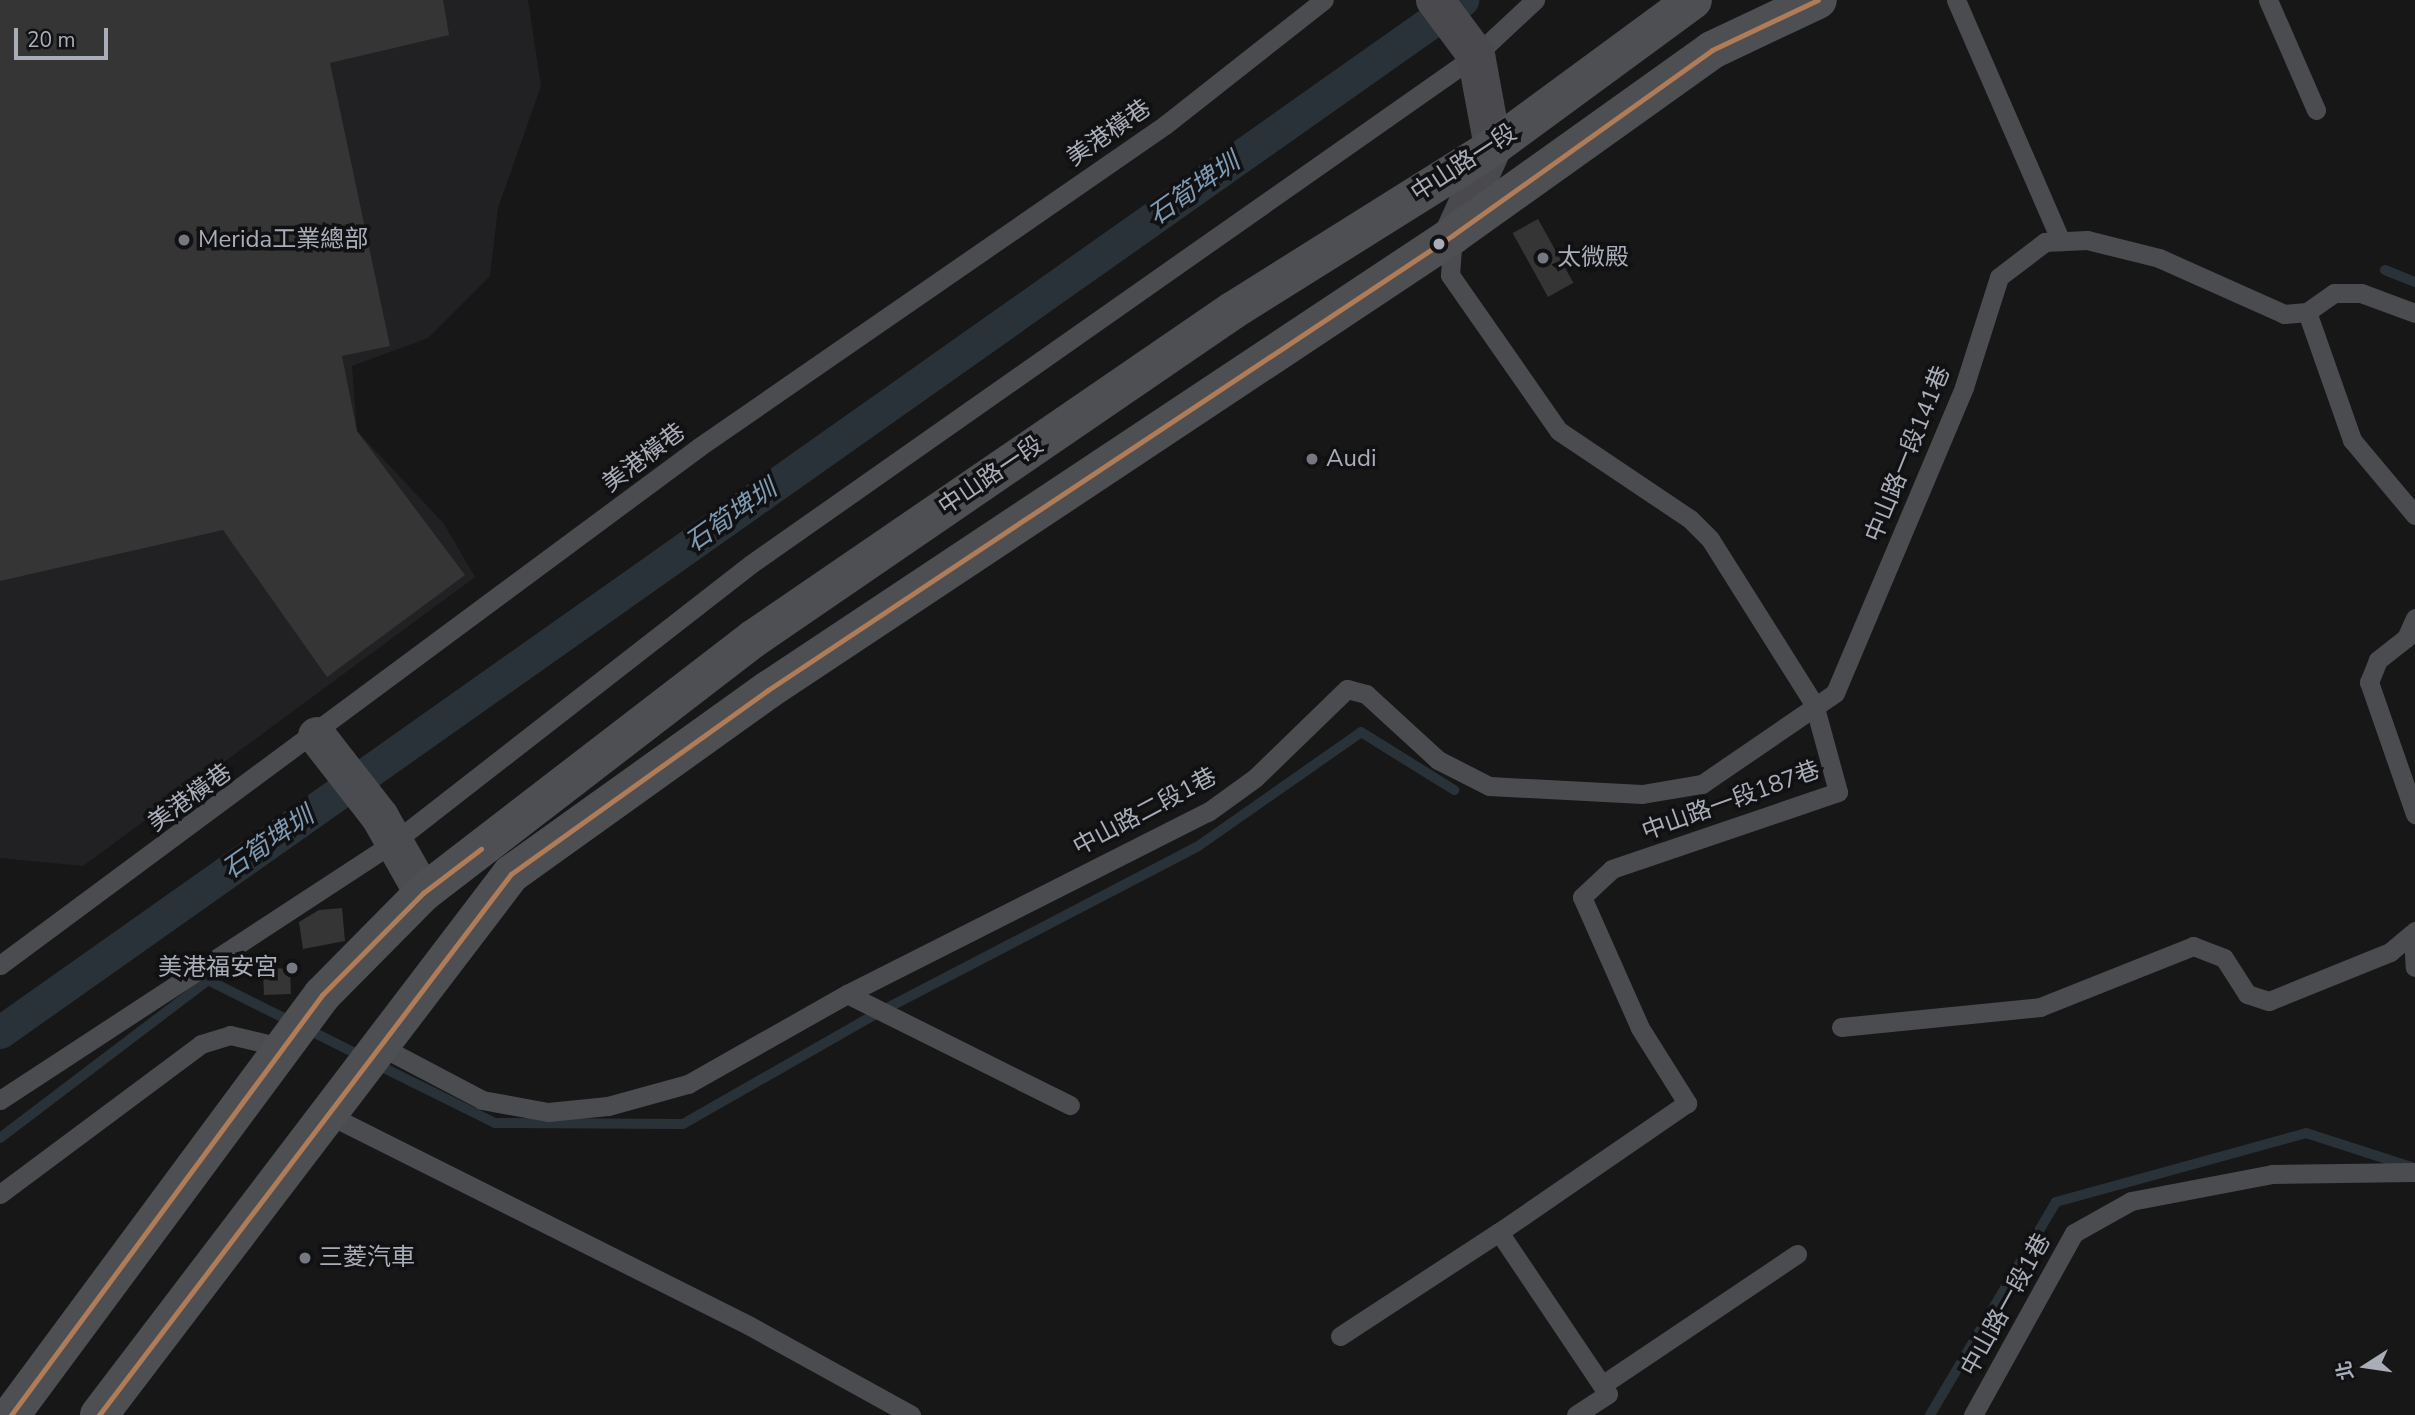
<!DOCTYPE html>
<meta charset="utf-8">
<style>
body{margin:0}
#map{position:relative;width:2415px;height:1415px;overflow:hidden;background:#171717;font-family:"Nunito Sans","Noto Sans TC",sans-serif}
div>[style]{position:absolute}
.built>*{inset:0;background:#212123}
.stream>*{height:10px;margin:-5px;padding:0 5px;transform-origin:5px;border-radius:5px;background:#2a3239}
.canal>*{height:33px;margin:-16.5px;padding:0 16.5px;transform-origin:16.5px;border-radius:16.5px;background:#2a3239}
.building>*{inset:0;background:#353536;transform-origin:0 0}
.lane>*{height:19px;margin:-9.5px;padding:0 9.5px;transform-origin:9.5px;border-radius:9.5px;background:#4b4c50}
.street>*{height:38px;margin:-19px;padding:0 19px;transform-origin:19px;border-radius:19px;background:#4b4c50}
.secondary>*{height:38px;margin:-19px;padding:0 19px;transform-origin:19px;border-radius:19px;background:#4a4a4e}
.primary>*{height:38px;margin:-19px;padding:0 19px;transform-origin:19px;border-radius:19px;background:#4d4f52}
.bus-1>*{height:5px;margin:-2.5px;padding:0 2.5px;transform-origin:2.5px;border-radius:2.5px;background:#b07c57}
.dots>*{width:19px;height:19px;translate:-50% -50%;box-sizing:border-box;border:4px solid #111113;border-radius:50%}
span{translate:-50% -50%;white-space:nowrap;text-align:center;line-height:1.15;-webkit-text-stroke:7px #111113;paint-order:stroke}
.street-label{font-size:24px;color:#a8adb8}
.poi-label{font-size:24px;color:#a8adb8}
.left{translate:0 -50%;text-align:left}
.right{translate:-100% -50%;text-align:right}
.water-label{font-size:26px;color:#7f9bb3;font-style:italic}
.north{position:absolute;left:2331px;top:1331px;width:70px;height:70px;-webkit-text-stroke:5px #111113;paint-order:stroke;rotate:258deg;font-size:19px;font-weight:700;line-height:28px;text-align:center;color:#a8adb8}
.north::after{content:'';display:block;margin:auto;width:24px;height:32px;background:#a8adb8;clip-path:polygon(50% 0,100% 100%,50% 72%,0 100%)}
.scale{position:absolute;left:14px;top:28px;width:94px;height:32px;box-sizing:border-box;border:4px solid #a8adb8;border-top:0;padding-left:9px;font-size:21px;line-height:24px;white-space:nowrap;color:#a8adb8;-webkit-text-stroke:5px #111113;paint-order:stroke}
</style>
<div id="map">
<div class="built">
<i style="clip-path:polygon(0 0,528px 0,541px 86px,498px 208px,490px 276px,428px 338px,352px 366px,357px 431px,444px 524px,475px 577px,83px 866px,0 858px)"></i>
</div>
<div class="stream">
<i style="left:2385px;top:270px;width:32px;rotate:22deg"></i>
<i style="left:307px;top:1029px;width:63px;rotate:26.6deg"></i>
<i style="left:376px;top:1064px;width:133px;rotate:26.4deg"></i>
<i style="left:495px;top:1123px;width:188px;rotate:0.3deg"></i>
<i style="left:683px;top:1124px;width:218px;rotate:-29.7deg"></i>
<i style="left:872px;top:1016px;width:366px;rotate:-27.5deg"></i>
<i style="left:1197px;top:847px;width:200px;rotate:-35deg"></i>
<i style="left:1361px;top:732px;width:110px;rotate:31.9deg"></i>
<i style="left:0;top:1138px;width:261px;rotate:-37.2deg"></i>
<i style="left:208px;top:980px;width:96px;rotate:26.6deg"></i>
<i style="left:1930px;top:1415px;width:247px;rotate:-59.4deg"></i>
<i style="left:2056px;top:1202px;width:259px;rotate:-15.4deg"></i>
<i style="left:2306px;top:1133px;width:110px;rotate:17.9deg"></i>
</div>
<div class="canal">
<i style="left:0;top:1032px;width:1790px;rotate:-35.22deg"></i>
</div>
<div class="building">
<i style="clip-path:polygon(0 0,443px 0,449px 35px,330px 63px,390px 346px,342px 356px,357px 431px,465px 575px,327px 677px,223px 530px,0 581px)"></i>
<i style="left:1538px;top:219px;width:73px;height:29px;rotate:61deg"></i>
<i style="clip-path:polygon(342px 908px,345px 941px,303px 949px,299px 922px,319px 910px)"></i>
<i style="left:290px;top:968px;width:26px;height:27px;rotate:88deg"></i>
</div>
<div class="lane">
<i style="left:1956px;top:0;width:263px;rotate:66.5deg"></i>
<i style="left:2268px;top:0;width:120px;rotate:66.4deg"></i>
<i style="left:1453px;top:235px;width:40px;rotate:94.3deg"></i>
<i style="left:1450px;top:275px;width:190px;rotate:55.1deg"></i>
<i style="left:1559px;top:431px;width:158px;rotate:33.9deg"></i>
<i style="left:1690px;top:519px;width:28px;rotate:45deg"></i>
<i style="left:1710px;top:539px;width:195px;rotate:57.8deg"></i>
<i style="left:1814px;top:704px;width:91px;rotate:74.7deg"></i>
<i style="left:1838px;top:792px;width:239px;rotate:161.2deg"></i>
<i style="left:1612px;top:869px;width:41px;rotate:137deg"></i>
<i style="left:1582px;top:897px;width:143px;rotate:66.1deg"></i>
<i style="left:1640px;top:1028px;width:89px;rotate:57.9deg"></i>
<i style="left:1687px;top:1103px;width:228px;rotate:145.5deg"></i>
<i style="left:1499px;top:1232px;width:195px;rotate:56.1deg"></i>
<i style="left:1608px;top:1394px;width:38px;rotate:147deg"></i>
<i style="left:2307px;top:312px;width:136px;rotate:70.6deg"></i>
<i style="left:2352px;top:440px;width:98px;rotate:50deg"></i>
<i style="left:2415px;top:618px;width:22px;rotate:114deg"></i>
<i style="left:2406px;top:638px;width:36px;rotate:142deg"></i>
<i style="left:2378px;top:660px;width:24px;rotate:112deg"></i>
<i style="left:2369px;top:682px;width:140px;rotate:70.8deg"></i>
<i style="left:2413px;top:934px;width:33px;rotate:87deg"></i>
<i style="left:0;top:965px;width:870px;rotate:-36.54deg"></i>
<i style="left:699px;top:447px;width:566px;rotate:-34.64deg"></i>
<i style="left:1165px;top:125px;width:202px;rotate:-38.2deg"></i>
<i style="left:847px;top:994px;width:249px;rotate:26.5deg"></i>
<i style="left:1841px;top:1027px;width:200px;rotate:-5.7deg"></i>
<i style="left:2040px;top:1007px;width:165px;rotate:-21.7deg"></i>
<i style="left:2193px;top:946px;width:33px;rotate:21deg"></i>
<i style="left:2224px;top:958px;width:43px;rotate:57.4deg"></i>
<i style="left:2247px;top:994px;width:23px;rotate:18deg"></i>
<i style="left:2269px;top:1001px;width:131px;rotate:-22deg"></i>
<i style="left:2390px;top:952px;width:33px;rotate:-40deg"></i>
<i style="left:376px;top:1044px;width:120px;rotate:27.8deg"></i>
<i style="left:482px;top:1100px;width:67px;rotate:10.3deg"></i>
<i style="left:548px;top:1112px;width:60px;rotate:-5.7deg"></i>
<i style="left:608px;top:1106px;width:83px;rotate:-15.4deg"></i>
<i style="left:688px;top:1084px;width:183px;rotate:-29.5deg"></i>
<i style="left:847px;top:994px;width:404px;rotate:-26.8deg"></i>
<i style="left:1208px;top:812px;width:58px;rotate:-35.9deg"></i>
<i style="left:1255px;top:778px;width:128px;rotate:-44.1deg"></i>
<i style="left:1347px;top:689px;width:20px;rotate:15deg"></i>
<i style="left:1366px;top:694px;width:98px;rotate:42.5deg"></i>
<i style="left:1438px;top:760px;width:57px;rotate:27deg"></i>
<i style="left:1489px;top:786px;width:153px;rotate:3deg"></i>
<i style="left:1642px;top:794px;width:61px;rotate:-9.5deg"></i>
<i style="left:1702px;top:784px;width:161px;rotate:-34.4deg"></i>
<i style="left:1835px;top:693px;width:332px;rotate:-67.1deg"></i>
<i style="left:1964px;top:387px;width:115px;rotate:-72.3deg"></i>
<i style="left:1999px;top:277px;width:58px;rotate:-37.3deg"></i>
<i style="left:2045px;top:242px;width:42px;rotate:-2.7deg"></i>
<i style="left:2087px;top:240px;width:74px;rotate:14deg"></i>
<i style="left:2159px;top:258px;width:137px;rotate:24.1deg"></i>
<i style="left:2284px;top:314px;width:23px;rotate:-5deg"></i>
<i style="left:2307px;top:312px;width:33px;rotate:-35deg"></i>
<i style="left:2334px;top:293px;width:27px"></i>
<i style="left:2361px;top:293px;width:58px;rotate:20.3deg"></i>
<i style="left:0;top:1100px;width:471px;rotate:-33.2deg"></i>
<i style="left:394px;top:842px;width:452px;rotate:-37.9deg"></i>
<i style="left:751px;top:564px;width:886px;rotate:-35.07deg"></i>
<i style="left:1476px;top:55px;width:81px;rotate:-43deg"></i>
<i style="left:325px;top:1113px;width:475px;rotate:26.6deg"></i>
<i style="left:750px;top:1326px;width:184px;rotate:28.9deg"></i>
<i style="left:0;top:1194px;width:251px;rotate:-36.7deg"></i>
<i style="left:201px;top:1044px;width:30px;rotate:-17deg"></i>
<i style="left:230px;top:1035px;width:52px;rotate:13.2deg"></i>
<i style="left:1340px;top:1336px;width:190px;rotate:-33.2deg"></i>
<i style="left:1602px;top:1385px;width:235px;rotate:-33.9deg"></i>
<i style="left:1973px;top:1415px;width:208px;rotate:-61deg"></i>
<i style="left:2074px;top:1233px;width:65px;rotate:-29.3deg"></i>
<i style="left:2131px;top:1201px;width:144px;rotate:-10.8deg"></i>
<i style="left:2272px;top:1174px;width:143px;rotate:-0.8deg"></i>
</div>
<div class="street">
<i style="left:317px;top:736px;width:103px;rotate:52.1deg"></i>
<i style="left:380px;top:817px;width:87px;rotate:60.5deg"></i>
</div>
<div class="secondary">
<i style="left:1435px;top:0;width:69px;rotate:53.3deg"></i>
<i style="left:1476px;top:55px;width:94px;rotate:79.5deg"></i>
<i style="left:1493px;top:147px;width:97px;rotate:114.4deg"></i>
</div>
<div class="primary">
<i style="left:11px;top:1415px;width:523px;rotate:-53.48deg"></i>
<i style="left:322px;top:995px;width:144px;rotate:-45.3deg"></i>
<i style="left:423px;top:893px;width:416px;rotate:-37.6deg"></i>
<i style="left:753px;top:639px;width:581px;rotate:-34.4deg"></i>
<i style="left:1232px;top:311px;width:308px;rotate:-32.1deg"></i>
<i style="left:1493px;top:147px;width:248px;rotate:-36.3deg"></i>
<i style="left:99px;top:1415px;width:680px;rotate:-52.71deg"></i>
<i style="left:511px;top:874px;width:316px;rotate:-35.6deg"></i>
<i style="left:768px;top:690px;width:822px;rotate:-33.59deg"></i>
<i style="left:1453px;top:235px;width:318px;rotate:-35.5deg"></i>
<i style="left:1712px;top:50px;width:117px;rotate:-25.3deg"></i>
</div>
<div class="bus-1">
<i style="left:11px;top:1415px;width:523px;rotate:-53.48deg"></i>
<i style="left:322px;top:995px;width:144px;rotate:-45.3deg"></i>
<i style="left:423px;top:893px;width:73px;rotate:-37.2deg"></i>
<i style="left:99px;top:1415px;width:680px;rotate:-52.71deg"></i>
<i style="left:511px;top:874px;width:316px;rotate:-35.6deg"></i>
<i style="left:768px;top:690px;width:822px;rotate:-33.59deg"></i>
<i style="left:1453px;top:235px;width:318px;rotate:-35.5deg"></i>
<i style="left:1712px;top:50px;width:117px;rotate:-25.3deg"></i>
</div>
<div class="dots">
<i style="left:184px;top:240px;background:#757880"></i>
<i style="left:1439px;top:244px;background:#a8adb8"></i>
<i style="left:1543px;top:258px;background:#757880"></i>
<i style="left:1312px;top:459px;background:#757880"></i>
<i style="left:292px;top:968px;background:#757880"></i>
<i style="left:305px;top:1258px;background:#757880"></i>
</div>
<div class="street-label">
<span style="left:1109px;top:133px;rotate:-35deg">美港橫巷</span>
<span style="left:1464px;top:163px;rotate:-33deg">中山路一段</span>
<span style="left:1908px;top:454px;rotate:-68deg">中山路一段141巷</span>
<span style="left:644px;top:458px;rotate:-37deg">美港橫巷</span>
<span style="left:991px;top:476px;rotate:-34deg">中山路一段</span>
<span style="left:190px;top:798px;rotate:-36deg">美港橫巷</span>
<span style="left:1731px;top:801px;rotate:-20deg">中山路一段187巷</span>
<span style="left:1145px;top:812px;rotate:-28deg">中山路二段1巷</span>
<span style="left:2006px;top:1305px;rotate:-61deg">中山路一段1巷</span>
</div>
<div class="poi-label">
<span class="left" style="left:198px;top:240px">Merida工業總部</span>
<span class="left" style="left:1557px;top:258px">太微殿</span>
<span class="left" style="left:1326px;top:459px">Audi</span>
<span class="right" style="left:278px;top:968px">美港福安宮</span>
<span class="left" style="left:319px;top:1258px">三菱汽車</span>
</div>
<div class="water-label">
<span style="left:1194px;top:189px;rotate:-35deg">石筍埤圳</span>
<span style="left:731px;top:516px;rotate:-35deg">石筍埤圳</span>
<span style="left:268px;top:843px;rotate:-35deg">石筍埤圳</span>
</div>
<div class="north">北</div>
<div class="scale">20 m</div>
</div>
